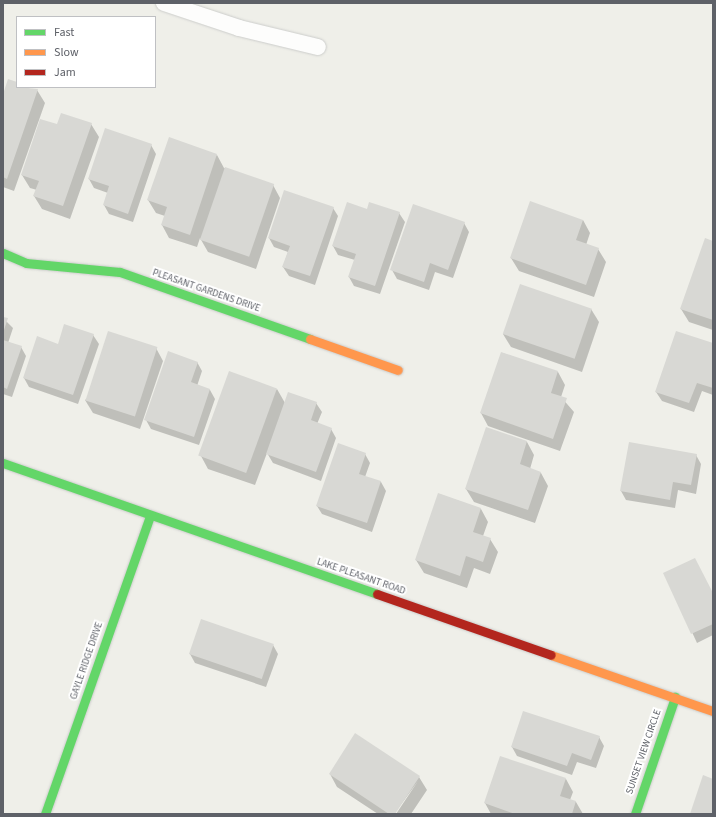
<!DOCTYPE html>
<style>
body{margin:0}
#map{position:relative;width:716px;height:817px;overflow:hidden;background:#efefe9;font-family:"Source Sans 3",sans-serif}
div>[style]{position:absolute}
.shadow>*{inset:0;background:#0003}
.building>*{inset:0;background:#d8d8d4;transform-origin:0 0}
.roads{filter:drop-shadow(0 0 1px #cccdcb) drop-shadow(0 0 1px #cccdcb)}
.lane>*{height:16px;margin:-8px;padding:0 8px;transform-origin:8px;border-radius:8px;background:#fdfdfc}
.fast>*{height:9px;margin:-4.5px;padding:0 4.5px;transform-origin:4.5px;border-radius:4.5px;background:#63d668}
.slow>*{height:9px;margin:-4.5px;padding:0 4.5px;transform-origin:4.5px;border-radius:4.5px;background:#ff974d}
.jam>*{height:9px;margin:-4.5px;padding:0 4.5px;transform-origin:4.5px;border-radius:4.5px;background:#b3261e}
span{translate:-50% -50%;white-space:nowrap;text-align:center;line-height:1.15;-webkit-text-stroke:4px #fff;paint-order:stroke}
.street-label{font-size:10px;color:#5e6168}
.frame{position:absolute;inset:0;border:4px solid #5e6168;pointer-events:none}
.legend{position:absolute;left:16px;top:16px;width:140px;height:72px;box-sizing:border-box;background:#fff;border:1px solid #bfc0c3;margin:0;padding:5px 7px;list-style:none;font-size:12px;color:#5e6168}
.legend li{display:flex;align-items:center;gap:8px;height:20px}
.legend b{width:20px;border:1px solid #bfc0c3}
</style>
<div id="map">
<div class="shadow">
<i style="clip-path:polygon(17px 83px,17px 87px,37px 90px,45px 103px,14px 191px,3px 187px,3px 97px)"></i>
<i style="clip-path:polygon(91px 124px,99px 137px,70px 219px,42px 209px,34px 196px,37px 190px,30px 188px,22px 175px,58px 126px)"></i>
<i style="clip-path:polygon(151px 145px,156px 154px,133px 222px,109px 214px,104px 205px,108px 193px,94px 188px,89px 179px)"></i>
<i style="clip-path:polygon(217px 155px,224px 168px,273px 185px,280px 198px,256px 269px,208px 252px,200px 238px,197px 247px,169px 238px,162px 225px,165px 216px,156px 213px,148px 200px)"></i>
<i style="clip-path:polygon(333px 208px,338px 216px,315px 285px,289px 276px,283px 267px,288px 252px,274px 247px,269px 238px)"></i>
<i style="clip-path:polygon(368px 210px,399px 213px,405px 222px,380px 294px,354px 286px,349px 277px,355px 260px,338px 255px,333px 246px)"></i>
<i style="clip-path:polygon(583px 220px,590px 233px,586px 245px,598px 249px,606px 262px,594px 297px,519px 271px,511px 258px)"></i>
<i style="clip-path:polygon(464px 223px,469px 232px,453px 278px,435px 272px,429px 290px,397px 279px,392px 270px)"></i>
<i style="clip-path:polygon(713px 242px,713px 330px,689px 322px,681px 309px)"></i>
<i style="clip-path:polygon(591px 309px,599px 322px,582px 372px,511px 347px,503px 334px)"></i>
<i style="clip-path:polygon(3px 318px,13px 328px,8px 343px,21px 347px,26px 356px,12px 397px,3px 394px)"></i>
<i style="clip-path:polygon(93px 335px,99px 344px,78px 404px,29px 387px,24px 378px,58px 345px)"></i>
<i style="clip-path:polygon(713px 344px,713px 395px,702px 391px,694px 412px,662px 401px,656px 392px)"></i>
<i style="clip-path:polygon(156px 348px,163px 361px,140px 429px,93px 413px,85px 400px)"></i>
<i style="clip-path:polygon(502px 353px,558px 372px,565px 385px,561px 397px,574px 412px,560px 451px,488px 426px,481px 413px)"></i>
<i style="clip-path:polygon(197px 362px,202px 371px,197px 386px,210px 390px,215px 399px,199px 445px,151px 429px,146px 420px)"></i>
<i style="clip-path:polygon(277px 389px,285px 403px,316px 403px,322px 412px,317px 424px,331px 429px,336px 438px,321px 481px,273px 463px,267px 453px,255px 485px,208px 469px,201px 456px)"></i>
<i style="clip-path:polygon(487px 429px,527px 442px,534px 455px,530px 469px,541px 473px,548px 486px,535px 523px,474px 502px,466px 489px)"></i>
<i style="clip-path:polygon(365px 454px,370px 463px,365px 477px,381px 482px,386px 491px,372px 532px,322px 514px,317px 506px)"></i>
<i style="clip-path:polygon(696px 455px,701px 464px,696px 494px,678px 490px,675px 508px,626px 500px,621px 491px)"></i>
<i style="clip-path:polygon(439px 494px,481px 509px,488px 522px,483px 536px,490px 539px,498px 552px,490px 574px,474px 568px,467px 588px,424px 573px,416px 560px)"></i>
<i style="clip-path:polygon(665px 573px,713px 594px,713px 635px,697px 643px)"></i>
<i style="clip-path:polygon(273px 645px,278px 654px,266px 687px,195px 663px,190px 654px)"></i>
<i style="clip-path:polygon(599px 737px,604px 746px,596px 768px,577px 762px,572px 775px,517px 756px,512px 747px)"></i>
<i style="clip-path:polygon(330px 774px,419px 777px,427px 790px,411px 814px,396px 814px,418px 781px,394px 814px,378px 814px,337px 787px)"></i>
<i style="clip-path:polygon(566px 779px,573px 792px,570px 800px,576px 802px,583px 814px,491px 814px,485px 803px)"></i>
</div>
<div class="building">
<i style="clip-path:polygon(8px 79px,17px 82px,17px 87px,38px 89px,7px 179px,3px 177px,3px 94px)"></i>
<i style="clip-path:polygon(61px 113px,92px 123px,63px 206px,33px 196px,39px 181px,21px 175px,40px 119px,57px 124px)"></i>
<i style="clip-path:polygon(105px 128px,152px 144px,128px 214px,103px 205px,109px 186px,88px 179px)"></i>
<i style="clip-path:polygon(169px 137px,217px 154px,190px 235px,161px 225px,167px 207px,147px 200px)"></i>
<i style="left:225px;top:167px;width:52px;height:77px;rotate:19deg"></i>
<i style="clip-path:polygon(284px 190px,334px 207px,310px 276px,282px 267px,290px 246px,268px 238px)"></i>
<i style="clip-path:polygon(530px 201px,583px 220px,576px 240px,599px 248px,586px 285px,510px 258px)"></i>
<i style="clip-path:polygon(347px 202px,367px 209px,369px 202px,400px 212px,375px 286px,348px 277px,356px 254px,332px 246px)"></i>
<i style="clip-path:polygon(413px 204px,465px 222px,448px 270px,430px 263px,424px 282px,390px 270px)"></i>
<i style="clip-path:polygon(705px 238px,713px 241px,713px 320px,680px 309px)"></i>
<i style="left:520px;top:284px;width:76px;height:53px;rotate:19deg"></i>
<i style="clip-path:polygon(3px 317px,8px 318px,3px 333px)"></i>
<i style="clip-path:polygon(64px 324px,94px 334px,73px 395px,23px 378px,37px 336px,58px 344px)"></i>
<i style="left:108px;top:331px;width:52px;height:73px;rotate:18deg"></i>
<i style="clip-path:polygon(676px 331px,713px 343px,713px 388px,697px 383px,689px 403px,655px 392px)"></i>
<i style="clip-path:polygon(3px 340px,22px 346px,7px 389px,3px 387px)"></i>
<i style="clip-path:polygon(168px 351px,198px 362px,191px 382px,210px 389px,194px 437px,144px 420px)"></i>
<i style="clip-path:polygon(501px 352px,558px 371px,551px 393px,567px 398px,553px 439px,480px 413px)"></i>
<i style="left:229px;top:371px;width:51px;height:90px;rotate:20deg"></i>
<i style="clip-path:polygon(288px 392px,317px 402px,311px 420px,332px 428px,316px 472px,266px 454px)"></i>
<i style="clip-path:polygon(486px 427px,527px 441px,520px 464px,541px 472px,528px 510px,465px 489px)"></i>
<i style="clip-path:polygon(629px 442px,697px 454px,691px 485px,673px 482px,670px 500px,620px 491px)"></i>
<i style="clip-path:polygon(338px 443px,366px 453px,359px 474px,381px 481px,367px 523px,316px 506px)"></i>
<i style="clip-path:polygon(438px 493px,481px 508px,473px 532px,491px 538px,483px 562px,466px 556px,460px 576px,415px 560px)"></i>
<i style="clip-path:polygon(695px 558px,713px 593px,713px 624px,691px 634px,663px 573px)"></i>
<i style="left:201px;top:619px;width:77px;height:37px;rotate:19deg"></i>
<i style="clip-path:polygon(523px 711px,600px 736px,591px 760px,572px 753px,567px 766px,511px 747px)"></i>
<i style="clip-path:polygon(355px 733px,420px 776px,395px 814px,389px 814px,329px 774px)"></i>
<i style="clip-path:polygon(500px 756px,566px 778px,560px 796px,576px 801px,572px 814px,515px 814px,484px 803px)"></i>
<i style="clip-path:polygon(703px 775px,713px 779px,713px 814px,690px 814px)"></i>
</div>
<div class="roads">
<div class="lane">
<i style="left:164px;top:3px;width:79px;rotate:18.4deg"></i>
<i style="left:239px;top:28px;width:81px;rotate:13.5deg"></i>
</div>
<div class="fast">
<i style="left:3px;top:253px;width:25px;rotate:23deg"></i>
<i style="left:26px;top:263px;width:94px;rotate:5.5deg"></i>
<i style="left:120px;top:272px;width:201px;rotate:19.4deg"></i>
<i style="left:3px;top:463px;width:396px;rotate:19.3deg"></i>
<i style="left:45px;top:814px;width:316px;rotate:-70.6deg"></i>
<i style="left:635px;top:814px;width:124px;rotate:-71.1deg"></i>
</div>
<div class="slow">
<i style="left:310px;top:339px;width:93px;rotate:19.4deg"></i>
<i style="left:551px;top:655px;width:171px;rotate:19.1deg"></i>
</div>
<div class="jam">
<i style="left:377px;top:594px;width:184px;rotate:19.3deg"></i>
</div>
</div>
<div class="street-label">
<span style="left:206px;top:291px;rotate:19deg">PLEASANT GARDENS DRIVE</span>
<span style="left:361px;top:577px;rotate:19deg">LAKE PLEASANT ROAD</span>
<span style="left:87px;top:661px;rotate:-71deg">GAYLE RIDGE DRIVE</span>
<span style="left:644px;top:752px;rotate:-71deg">SUNSET VIEW CIRCLE</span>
</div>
<div class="frame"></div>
<ul class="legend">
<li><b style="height:5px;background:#63d668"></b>Fast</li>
<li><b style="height:5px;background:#ff974d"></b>Slow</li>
<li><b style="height:5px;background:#b3261e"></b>Jam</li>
</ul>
</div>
